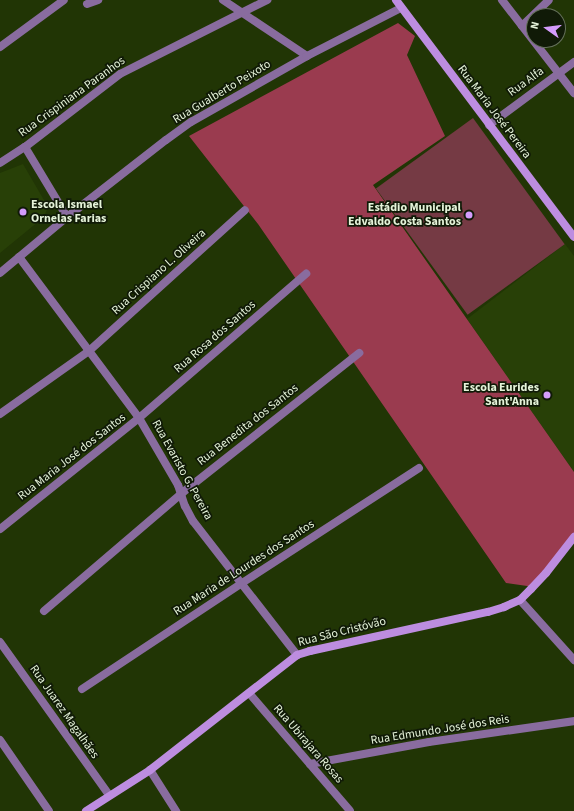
<!DOCTYPE html>
<meta charset="utf-8">
<style>
body{margin:0}
#map{position:relative;width:574px;height:811px;overflow:hidden;background:#213505;font-family:"Source Sans 3",sans-serif}
div>[style]{position:absolute}
.built>*{inset:0;background:#284007}
.green>*{inset:0;background:#753a44;transform-origin:0 0}
.forest>*{inset:0;background:#9a3b4f}
.street>*{height:8px;margin:-4px;padding:0 4px;transform-origin:4px;border-radius:4px;background:#896c9f}
.secondary>*{height:8px;margin:-4px;padding:0 4px;transform-origin:4px;border-radius:4px;background:#bd8de0}
.dots>*{width:11px;height:11px;translate:-50% -50%;box-sizing:border-box;border:2px solid #101a07;border-radius:50%}
span{translate:-50% -50%;white-space:nowrap;text-align:center;line-height:1.15;-webkit-text-stroke:3.5px #101a07;paint-order:stroke}
.street-label{font-size:12px;color:#e5f3d9}
.poi-label{font-size:12px;color:#e5f3d9;font-weight:700}
.left{translate:0 -50%;text-align:left}
.right{translate:-100% -50%;text-align:right}
.north{position:absolute;left:526px;top:8px;width:40px;height:40px;box-sizing:border-box;background:#101a07;border:1px solid #65715b;border-radius:50%;rotate:284deg;font-size:11px;font-weight:700;line-height:16px;text-align:center;color:#e5f3d9}
.north::after{content:'';display:block;margin:auto;width:14px;height:18px;background:#d49cfc;clip-path:polygon(50% 0,100% 100%,50% 72%,0 100%)}
</style>
<div id="map">
<div class="built">
<i style="clip-path:polygon(23px 164px,48px 207px,44px 217px,0 253px,0 173px)"></i>
<i style="clip-path:polygon(565px 244px,574px 256px,574px 472px,467px 319px)"></i>
</div>
<div class="green">
<i style="left:473px;top:118px;width:156px;height:120px;rotate:54deg"></i>
</div>
<div class="forest">
<i style="clip-path:polygon(398px 23px,415px 36px,407px 55px,445px 136px,373px 185px,574px 472px,574px 538px,534px 587px,506px 583px,258px 224px,189px 136px)"></i>
</div>
<div class="street">
<i style="left:223px;top:0;width:101px;rotate:33.7deg"></i>
<i style="left:502px;top:0;width:118px;rotate:52.3deg"></i>
<i style="left:87px;top:4px;width:12px;rotate:-20deg"></i>
<i style="left:522px;top:26px;width:37px;rotate:-44deg"></i>
<i style="left:0;top:47px;width:79px;rotate:-36.3deg"></i>
<i style="left:489px;top:125px;width:106px;rotate:-36.5deg"></i>
<i style="left:25px;top:147px;width:82px;rotate:59deg"></i>
<i style="left:0;top:163px;width:30px;rotate:-33deg"></i>
<i style="left:25px;top:147px;width:120px;rotate:-37.5deg"></i>
<i style="left:120px;top:74px;width:165px;rotate:-26.7deg"></i>
<i style="left:19px;top:257px;width:201px;rotate:53.3deg"></i>
<i style="left:139px;top:418px;width:78px;rotate:59.8deg"></i>
<i style="left:178px;top:485px;width:22px;rotate:72deg"></i>
<i style="left:185px;top:506px;width:17px;rotate:62deg"></i>
<i style="left:193px;top:521px;width:170px;rotate:52.2deg"></i>
<i style="left:0;top:273px;width:87px;rotate:-39.9deg"></i>
<i style="left:67px;top:217px;width:125px;rotate:-37.9deg"></i>
<i style="left:166px;top:140px;width:31px;rotate:-36deg"></i>
<i style="left:191px;top:122px;width:133px;rotate:-29.6deg"></i>
<i style="left:307px;top:56px;width:106px;rotate:-27.1deg"></i>
<i style="left:0;top:414px;width:109px;rotate:-35.3deg"></i>
<i style="left:89px;top:351px;width:210px;rotate:-42.1deg"></i>
<i style="left:0;top:529px;width:178px;rotate:-38.6deg"></i>
<i style="left:139px;top:418px;width:221px;rotate:-40.8deg"></i>
<i style="left:520px;top:600px;width:81px;rotate:48deg"></i>
<i style="left:44px;top:611px;width:182px;rotate:-40.5deg"></i>
<i style="left:182px;top:493px;width:226px;rotate:-38.3deg"></i>
<i style="left:0;top:642px;width:188px;rotate:54.5deg"></i>
<i style="left:82px;top:689px;width:192px;rotate:-33.5deg"></i>
<i style="left:242px;top:583px;width:211px;rotate:-33deg"></i>
<i style="left:249px;top:693px;width:155px;rotate:49.4deg"></i>
<i style="left:0;top:740px;width:86px;rotate:55.4deg"></i>
<i style="left:310px;top:764px;width:121px;rotate:-10.5deg"></i>
<i style="left:429px;top:742px;width:147px;rotate:-8.2deg"></i>
<i style="left:150px;top:770px;width:49px;rotate:57.6deg"></i>
</div>
<div class="secondary">
<i style="left:396px;top:0;width:296px;rotate:53.1deg"></i>
<i style="left:86px;top:811px;width:76px;rotate:-32.6deg"></i>
<i style="left:150px;top:770px;width:187px;rotate:-38deg"></i>
<i style="left:297px;top:655px;width:14px;rotate:-17deg"></i>
<i style="left:310px;top:651px;width:182px;rotate:-12.4deg"></i>
<i style="left:488px;top:612px;width:17px;rotate:-17deg"></i>
<i style="left:504px;top:607px;width:17px;rotate:-24deg"></i>
<i style="left:520px;top:600px;width:16px;rotate:-45deg"></i>
<i style="left:531px;top:589px;width:22px;rotate:-47deg"></i>
<i style="left:546px;top:573px;width:46px;rotate:-52.1deg"></i>
</div>
<div class="dots">
<i style="left:23px;top:212px;background:#d49cfc"></i>
<i style="left:469px;top:215px;background:#d49cfc"></i>
<i style="left:547px;top:395px;background:#d49cfc"></i>
</div>
<div class="street-label">
<span style="left:526px;top:82px;rotate:-36deg">Rua Alfa</span>
<span style="left:222px;top:92px;rotate:-31deg">Rua Gualberto Peixoto</span>
<span style="left:72px;top:97px;rotate:-36deg">Rua Crispiniana Paranhos</span>
<span style="left:494px;top:112px;rotate:53deg">Rua Maria José Pereira</span>
<span style="left:159px;top:272px;rotate:-42deg">Rua Crispiano L. Oliveira</span>
<span style="left:215px;top:337px;rotate:-41deg">Rua Rosa dos Santos</span>
<span style="left:248px;top:425px;rotate:-38deg">Rua Benedita dos Santos</span>
<span style="left:72px;top:457px;rotate:-38deg">Rua Maria José dos Santos</span>
<span style="left:182px;top:470px;rotate:61deg">Rua Evaristo G. Pereira</span>
<span style="left:244px;top:568px;rotate:-33deg">Rua Maria de Lourdes dos Santos</span>
<span style="left:342px;top:632px;rotate:-14deg">Rua São Cristóvão</span>
<span style="left:64px;top:712px;rotate:55deg">Rua Juarez Magalhães</span>
<span style="left:440px;top:730px;rotate:-9deg">Rua Edmundo José dos Reis</span>
<span style="left:308px;top:744px;rotate:49deg">Rua Ubirajara Rosas</span>
</div>
<div class="poi-label">
<span class="left" style="left:31px;top:212px">Escola Ismael<br>Ornelas Farias</span>
<span class="right" style="left:461px;top:215px">Estádio Municipal<br>Edvaldo Costa Santos</span>
<span class="right" style="left:539px;top:395px">Escola Eurides<br>Sant'Anna</span>
</div>
<div class="north">N</div>
</div>
